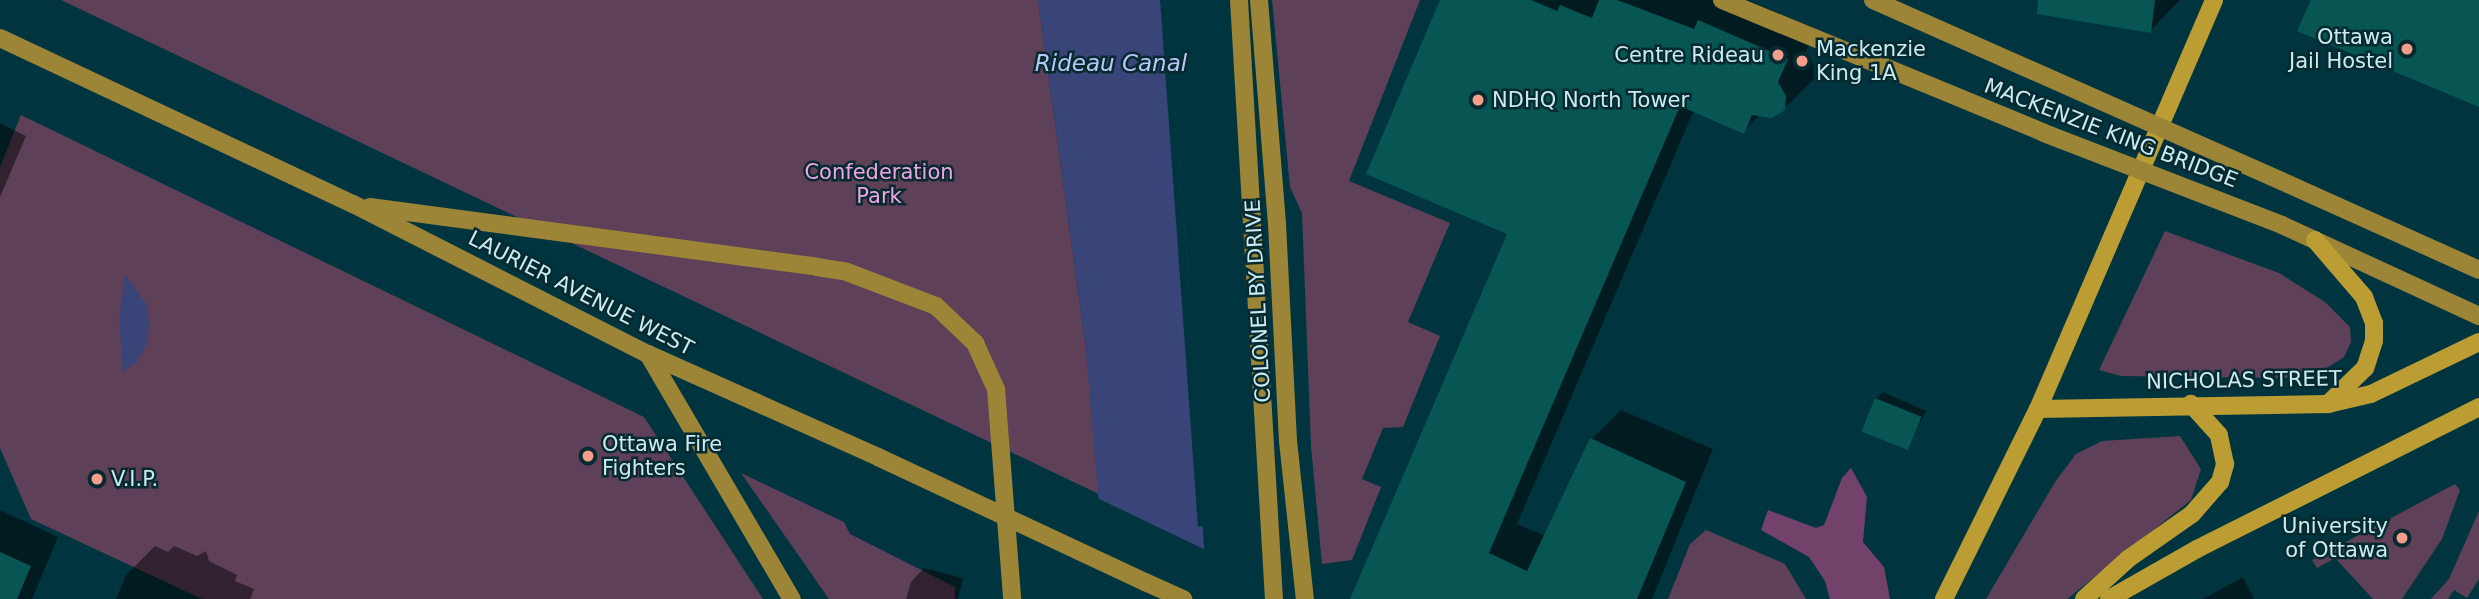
<!DOCTYPE html>
<style>
body{margin:0}
#map{position:relative;width:2479px;height:599px;overflow:hidden;background:#00353f;font-family:"DejaVu Sans",sans-serif}
div>[style]{position:absolute}
.green>*{inset:0;background:#5e4159}
.forest>*{inset:0;background:#72426b}
.water>*{inset:0;background:#394579}
.pier>*{inset:0;background:#00353f}
.shadow>*{inset:0;background:#0007}
.building>*{inset:0;background:#075654;transform-origin:0 0}
.secondary>*{height:18px;margin:-9px;padding:0 9px;transform-origin:9px;border-radius:9px;background:#9d8538}
.primary>*{height:18px;margin:-9px;padding:0 9px;transform-origin:9px;border-radius:9px;background:#bb9d33}
.secondary-bridge>*{height:18px;margin:-9px;padding:0 9px;transform-origin:9px;border-radius:9px;background:#9d8538}
.dots>*{width:19px;height:19px;translate:-50% -50%;box-sizing:border-box;border:4px solid #062a30;border-radius:50%}
span{translate:-50% -50%;white-space:nowrap;text-align:center;line-height:1.15;-webkit-text-stroke:5px #062a30;paint-order:stroke}
.poi-label{font-size:21px;color:#cbeaf1}
.right{translate:-100% -50%;text-align:right}
.left{translate:0 -50%;text-align:left}
.street-label{font-size:21px;color:#cbeaf1}
.park-label{font-size:21px;color:#efa5e3}
.water-label{font-size:23px;color:#b9c7f8;font-style:italic}
</style>
<div id="map">
<div class="green">
<i style="clip-path:polygon(61px 0,1038px 0,1085px 341px,1101px 495px)"></i>
<i style="clip-path:polygon(1272px 0,1420px 0,1349px 181px,1450px 223px,1408px 322px,1440px 336px,1403px 427px,1383px 428px,1362px 479px,1381px 487px,1352px 560px,1322px 564px,1311px 446px,1302px 213px,1290px 187px)"></i>
<i style="clip-path:polygon(21px 115px,644px 417px,763px 599px,202px 599px,31px 519px,0 448px,0 167px)"></i>
<i style="clip-path:polygon(2165px 231px,2279px 273px,2325px 302px,2350px 327px,2351px 342px,2344px 357px,2319px 373px,2290px 378px,2121px 376px,2099px 370px)"></i>
<i style="clip-path:polygon(2180px 436px,2201px 469px,2191px 500px,2067px 599px,1986px 599px,2055px 482px,2076px 454px,2102px 441px)"></i>
<i style="clip-path:polygon(741px 473px,844px 522px,850px 534px,955px 587px,955px 599px,829px 599px)"></i>
<i style="clip-path:polygon(2455px 484px,2460px 490px,2442px 539px,2402px 599px,2373px 599px,2335px 558px,2317px 568px,2312px 560px)"></i>
<i style="clip-path:polygon(2479px 511px,2479px 579px,2467px 598px,2454px 590px,2448px 599px,2431px 599px,2449px 579px)"></i>
<i style="clip-path:polygon(1706px 530px,1785px 564px,1806px 599px,1668px 599px,1690px 544px)"></i>
</div>
<div class="forest">
<i style="clip-path:polygon(1851px 468px,1867px 497px,1863px 542px,1884px 567px,1890px 599px,1830px 599px,1825px 581px,1809px 557px,1761px 530px,1768px 510px,1816px 528px,1824px 525px,1842px 478px)"></i>
</div>
<div class="water">
<i style="clip-path:polygon(1038px 0,1166px 0,1187px 256px,1207px 599px,1104px 562px,1085px 341px)"></i>
<i style="clip-path:polygon(125px 275px,147px 305px,149px 325px,147px 343px,136px 363px,123px 372px,119px 318px)"></i>
</div>
<div class="pier">
<i style="clip-path:polygon(1160px 0,1166px 0,1167px 9px,1187px 256px,1204px 526px,1198px 527px)"></i>
<i style="clip-path:polygon(1097px 498px,1208px 551px,1210px 599px,1101px 599px)"></i>
</div>
<div class="shadow">
<i style="clip-path:polygon(1442px 0,1748px 0,1816px 29px,1806px 52px,1814px 66px,1814px 79px,1784px 109px,1760px 115px,1743px 131px,1694px 110px,1517px 524px,1545px 536px,1592px 439px,1621px 410px,1713px 449px,1652px 599px,1352px 599px,1509px 233px)"></i>
<i style="clip-path:polygon(2084px 0,2180px 0,2150px 31px)"></i>
<i style="clip-path:polygon(0 123px,26px 136px,0 197px)"></i>
<i style="clip-path:polygon(1883px 392px,1926px 411px,1906px 449px,1876px 399px)"></i>
<i style="clip-path:polygon(0 510px,58px 537px,32px 599px,0 599px)"></i>
<i style="clip-path:polygon(155px 546px,168px 552px,174px 546px,197px 556px,206px 551px,209px 561px,237px 575px,235px 581px,254px 589px,250px 599px,116px 599px,126px 575px)"></i>
<i style="clip-path:polygon(924px 568px,963px 578px,958px 599px,906px 599px,911px 582px)"></i>
<i style="clip-path:polygon(2243px 577px,2254px 599px,2203px 599px)"></i>
</div>
<div class="building">
<i style="clip-path:polygon(1440px 0,1531px 0,1557px 11px,1560px 5px,1592px 18px,1599px 0,1617px 0,1694px 29px,1698px 20px,1788px 59px,1778px 82px,1786px 96px,1785px 110px,1772px 118px,1752px 115px,1744px 134px,1680px 106px,1489px 553px,1527px 571px,1590px 438px,1686px 482px,1637px 599px,1350px 599px,1507px 234px,1366px 174px)"></i>
<i style="clip-path:polygon(2038px 0,2155px 0,2151px 33px,2037px 14px)"></i>
<i style="clip-path:polygon(2311px 0,2479px 0,2479px 107px,2297px 31px)"></i>
<i style="left:1875px;top:398px;width:50px;height:36px;rotate:22deg"></i>
<i style="clip-path:polygon(0 552px,31px 566px,17px 599px,0 599px)"></i>
</div>
<div class="secondary">
<i style="left:1239px;top:0;width:600px;rotate:86.66deg"></i>
<i style="left:1259px;top:0;width:225px;rotate:85.4deg"></i>
<i style="left:1277px;top:224px;width:217px;rotate:87.1deg"></i>
<i style="left:1288px;top:441px;width:159px;rotate:83.9deg"></i>
<i style="left:1722px;top:0;width:348px;rotate:22.4deg"></i>
<i style="left:0;top:38px;width:390px;rotate:25.2deg"></i>
<i style="left:353px;top:204px;width:331px;rotate:27deg"></i>
<i style="left:648px;top:354px;width:252px;rotate:24.1deg"></i>
<i style="left:2288px;top:184px;width:209px;rotate:24.2deg"></i>
<i style="left:370px;top:207px;width:451px;rotate:7.6deg"></i>
<i style="left:817px;top:267px;width:30px;rotate:9deg"></i>
<i style="left:847px;top:272px;width:95px;rotate:20.9deg"></i>
<i style="left:936px;top:306px;width:54px;rotate:43.5deg"></i>
<i style="left:975px;top:343px;width:51px;rotate:65.5deg"></i>
<i style="left:996px;top:389px;width:211px;rotate:85.6deg"></i>
<i style="left:2282px;top:225px;width:217px;rotate:24.8deg"></i>
<i style="left:648px;top:354px;width:284px;rotate:59.6deg"></i>
<i style="left:1145px;top:582px;width:42px;rotate:24.1deg"></i>
</div>
<div class="primary">
<i style="left:2315px;top:240px;width:75px;rotate:49.3deg"></i>
<i style="left:2364px;top:297px;width:28px;rotate:69deg"></i>
<i style="left:2374px;top:323px;width:18px;rotate:90deg"></i>
<i style="left:2374px;top:341px;width:28px;rotate:108deg"></i>
<i style="left:2365px;top:368px;width:52px;rotate:135.8deg"></i>
<i style="left:2038px;top:409px;width:290px;rotate:-1deg"></i>
<i style="left:2328px;top:404px;width:44px;rotate:-13.1deg"></i>
<i style="left:2371px;top:394px;width:120px;rotate:-25.7deg"></i>
<i style="left:1944px;top:599px;width:212px;rotate:-63.7deg"></i>
<i style="left:2038px;top:409px;width:445px;rotate:-66.7deg"></i>
<i style="left:2084px;top:599px;width:59px;rotate:-42.3deg"></i>
<i style="left:2128px;top:559px;width:78px;rotate:-35.1deg"></i>
<i style="left:2192px;top:514px;width:43px;rotate:-48.8deg"></i>
<i style="left:2220px;top:482px;width:19px;rotate:-74deg"></i>
<i style="left:2225px;top:464px;width:30px;rotate:-102deg"></i>
<i style="left:2219px;top:435px;width:42px;rotate:-132.1deg"></i>
<i style="left:2109px;top:599px;width:101px;rotate:-29.6deg"></i>
<i style="left:2197px;top:549px;width:316px;rotate:-26.7deg"></i>
</div>
<div class="secondary-bridge">
<i style="left:1873px;top:0;width:454px;rotate:23.9deg"></i>
<i style="left:2044px;top:133px;width:255px;rotate:21.1deg"></i>
<i style="left:878px;top:457px;width:295px;rotate:25.1deg"></i>
</div>
<div class="dots">
<i style="left:2407px;top:49px;background:#f49d8b"></i>
<i style="left:1778px;top:55px;background:#f49d8b"></i>
<i style="left:1802px;top:61px;background:#f49d8b"></i>
<i style="left:1478px;top:100px;background:#f49d8b"></i>
<i style="left:588px;top:456px;background:#f49d8b"></i>
<i style="left:97px;top:479px;background:#f49d8b"></i>
<i style="left:2402px;top:538px;background:#f49d8b"></i>
</div>
<div class="poi-label">
<span class="right" style="left:2393px;top:49px">Ottawa<br>Jail Hostel</span>
<span class="left" style="left:1816px;top:61px">Mackenzie<br>King 1A</span>
<span class="right" style="left:1764px;top:55px">Centre Rideau</span>
<span class="left" style="left:1492px;top:100px">NDHQ North Tower</span>
<span class="left" style="left:602px;top:456px">Ottawa Fire<br>Fighters</span>
<span class="left" style="left:111px;top:479px">V.I.P.</span>
<span class="right" style="left:2388px;top:538px">University<br>of Ottawa</span>
</div>
<div class="street-label">
<span style="left:2111px;top:133px;rotate:21deg">MACKENZIE KING BRIDGE</span>
<span style="left:581px;top:293px;rotate:27deg">LAURIER AVENUE WEST</span>
<span style="left:1258px;top:301px;rotate:-93deg">COLONEL BY DRIVE</span>
<span style="left:2244px;top:380px;rotate:-1deg">NICHOLAS STREET</span>
</div>
<div class="park-label">
<span style="left:879px;top:184px">Confederation<br>Park</span>
</div>
<div class="water-label">
<span style="left:1111px;top:63px">Rideau Canal</span>
</div>
</div>
